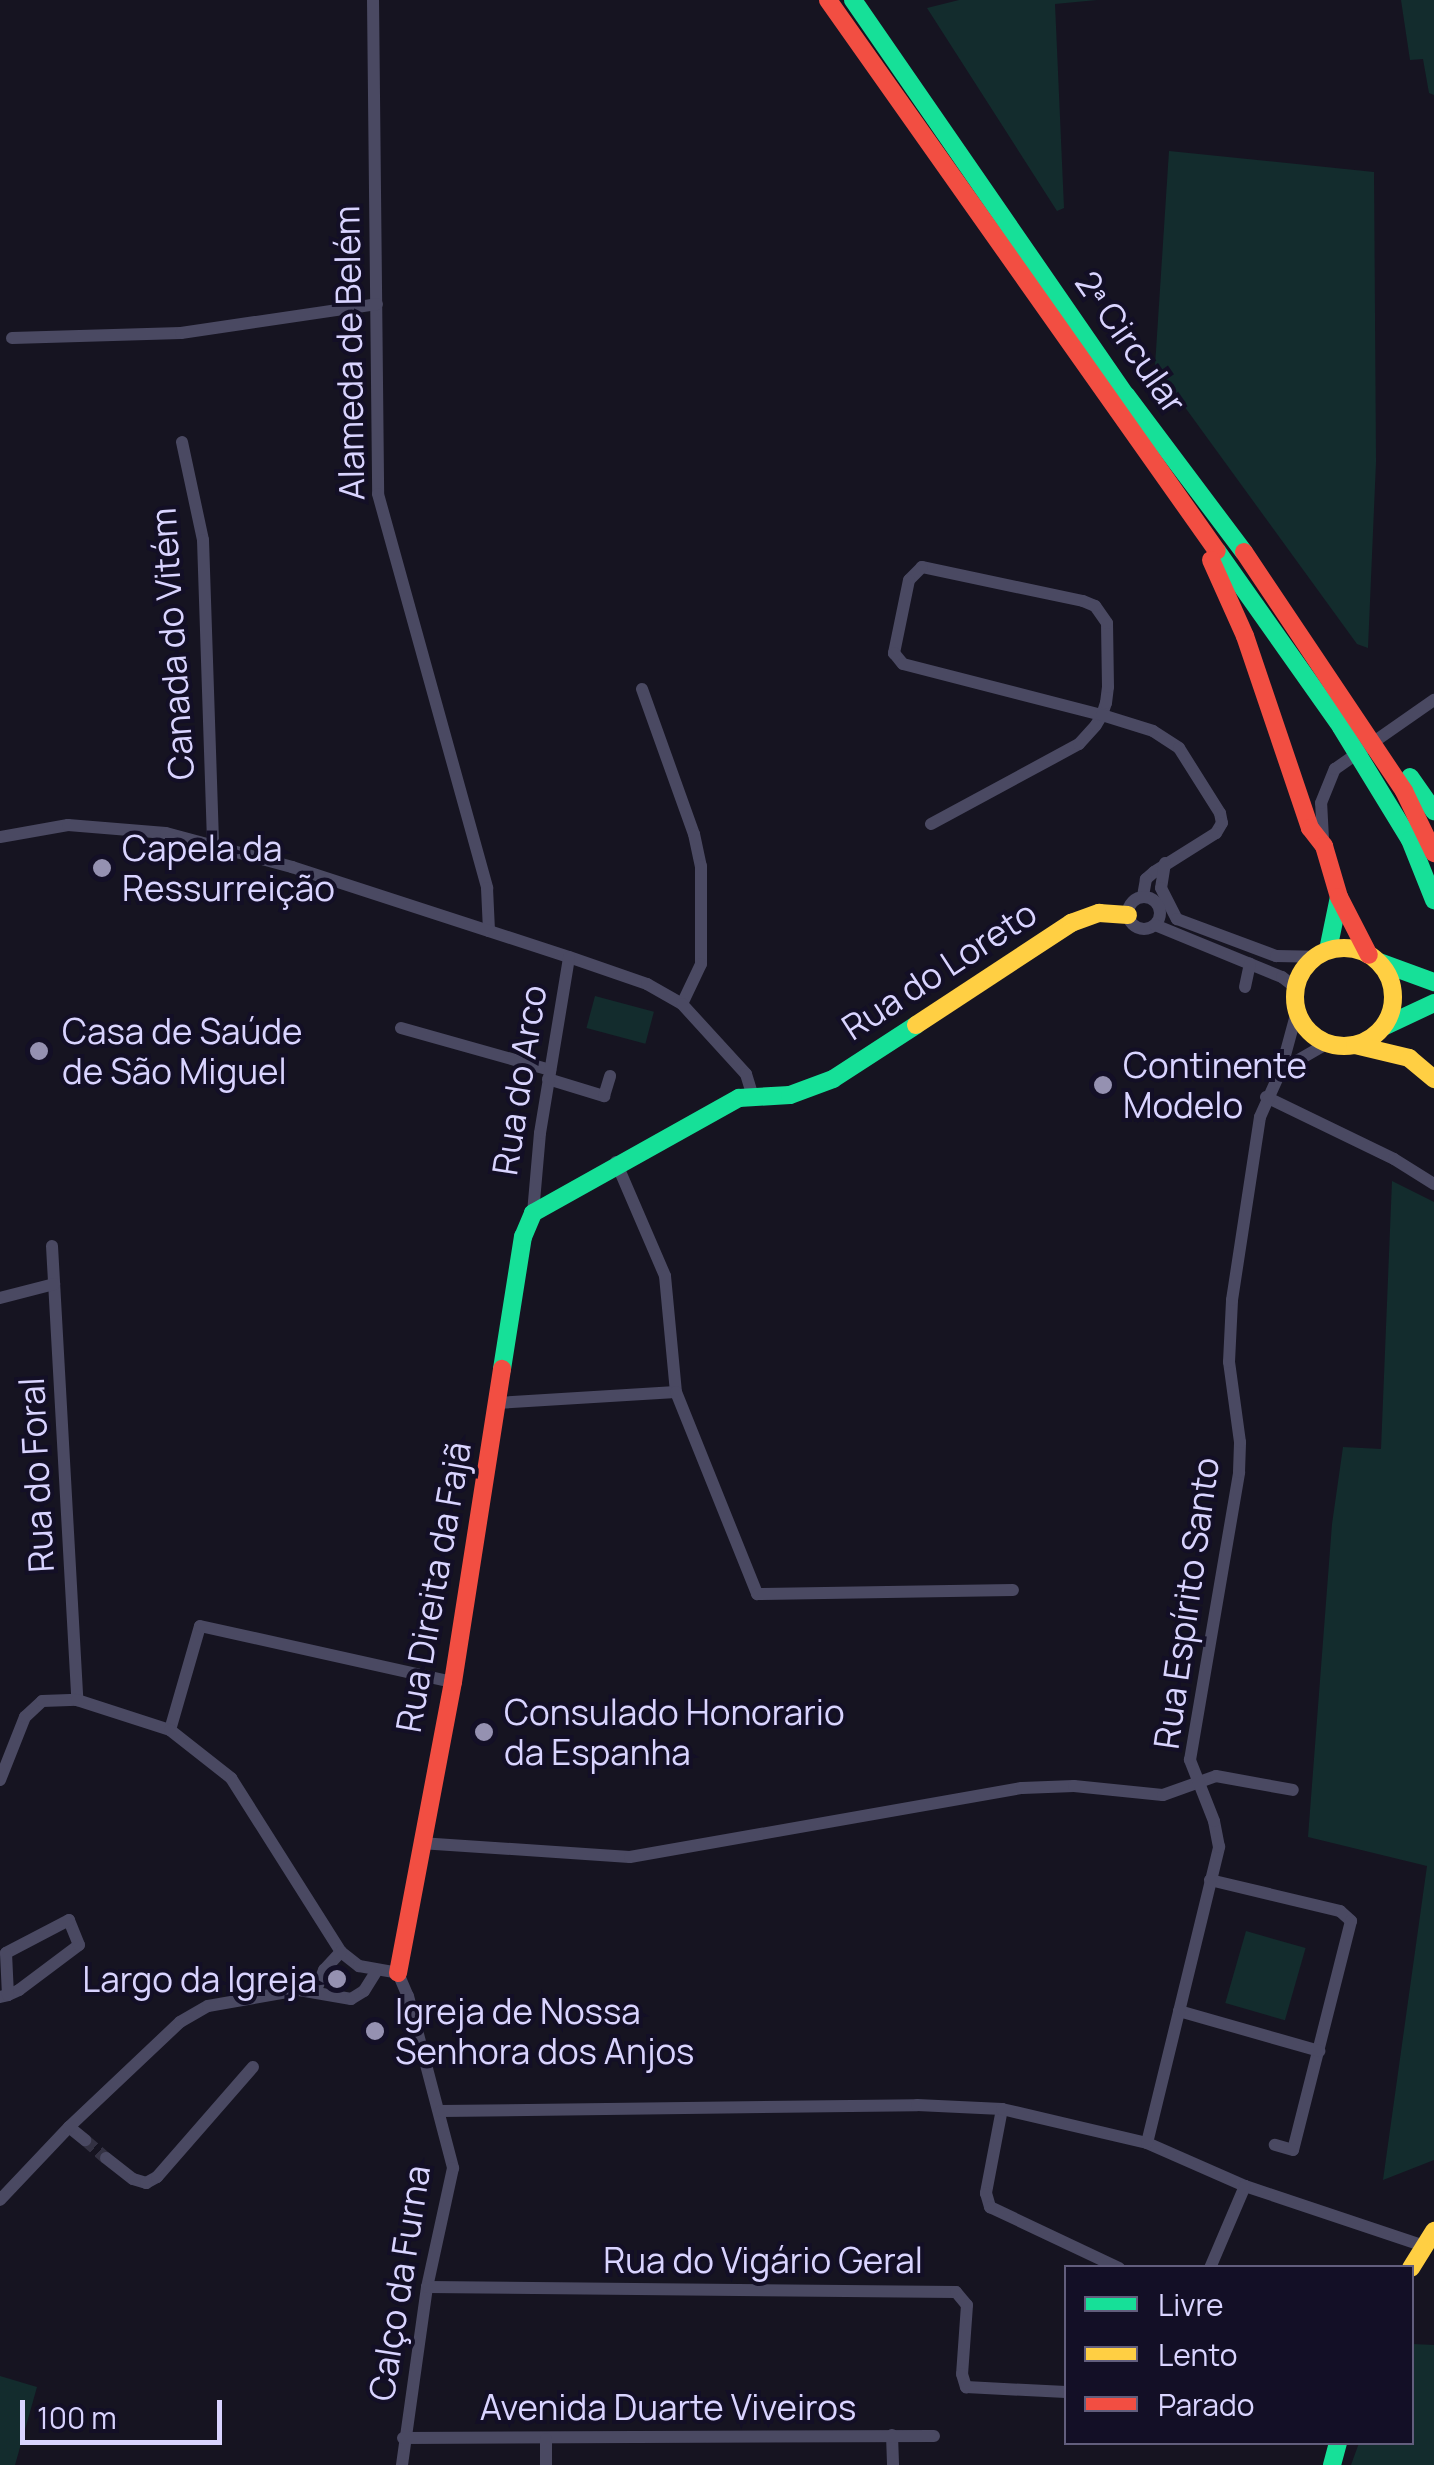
<!DOCTYPE html>
<meta charset="utf-8">
<style>
body{margin:0}
#map{position:relative;width:1434px;height:2465px;overflow:hidden;background:#161421;font-family:Manrope,sans-serif}
div>[style]{position:absolute}
.green>*{inset:0;background:#132c2d;transform-origin:0 0}
.street-tunnel>*{height:12px;margin-top:-6px;transform-origin:0;background:repeating-linear-gradient(90deg,#333142 0 12px,transparent 0 18px)}
.street>*{height:12px;margin:-6px;padding:0 6px;transform-origin:6px;border-radius:6px;background:#4a4962}
.street>.ring{margin:-6px;padding:0;box-sizing:content-box;background:none;border:12px solid #4a4962;border-radius:50%}
.fast>*{height:18px;margin:-9px;padding:0 9px;transform-origin:9px;border-radius:9px;background:#16e098}
.slow>*{height:18px;margin:-9px;padding:0 9px;transform-origin:9px;border-radius:9px;background:#ffcf43}
.slow>.ring{margin:-9px;padding:0;box-sizing:content-box;background:none;border:18px solid #ffcf43;border-radius:50%}
.jam>*{height:18px;margin:-9px;padding:0 9px;transform-origin:9px;border-radius:9px;background:#f24e42}
.dots>*{width:28px;height:28px;translate:-50% -50%;box-sizing:border-box;border:5px solid #130f26;border-radius:50%}
span{translate:-50% -50%;white-space:nowrap;text-align:center;line-height:1.15;-webkit-text-stroke:8px #130f26;paint-order:stroke}
.street-label{font-size:35px;color:#d9d4ff}
.poi-label{font-size:35px;color:#d9d4ff}
.left{translate:0 -50%;text-align:left}
.right{translate:-100% -50%;text-align:right}
.legend{position:absolute;left:1064px;top:2265px;width:350px;height:180px;box-sizing:border-box;background:#130f26;border:2px solid #625e7d;margin:0;padding:12px 18px;list-style:none;font-size:30px;color:#d9d4ff}
.legend li{display:flex;align-items:center;gap:20px;height:50px}
.legend b{width:50px;border:2px solid #625e7d}
.scale{position:absolute;left:20px;top:2400px;width:202px;height:45px;box-sizing:border-box;border:5px solid #d9d4ff;border-top:0;padding-left:12px;font-size:30px;line-height:35px;white-space:nowrap;color:#d9d4ff;-webkit-text-stroke:8px #130f26;paint-order:stroke}
</style>
<div id="map">
<div class="green">
<i style="clip-path:polygon(959px 0,1097px 0,1055px 4px,1064px 208px,1057px 211px,927px 8px)"></i>
<i style="clip-path:polygon(1401px 0,1434px 0,1434px 95px,1429px 93px,1423px 59px,1410px 60px)"></i>
<i style="clip-path:polygon(1169px 151px,1374px 172px,1376px 462px,1368px 648px,1357px 644px,1155px 366px)"></i>
<i style="left:595px;top:996px;width:61px;height:33px;rotate:15deg"></i>
<i style="clip-path:polygon(1392px 1181px,1434px 1202px,1434px 2160px,1383px 2180px,1427px 1866px,1308px 1837px,1332px 1524px,1343px 1447px,1381px 1449px)"></i>
<i style="left:1246px;top:1931px;width:62px;height:75px;rotate:16deg"></i>
<i style="clip-path:polygon(1412px 2344px,1434px 2345px,1434px 2465px,1351px 2465px,1359px 2443px,1412px 2442px)"></i>
<i style="clip-path:polygon(0 2376px,37px 2387px,15px 2465px,0 2465px)"></i>
</div>
<div class="street-tunnel">
<i style="left:85px;top:2140px;width:28px;rotate:41deg"></i>
</div>
<div class="street">
<i style="left:373px;top:0;width:494px;rotate:89.4deg"></i>
<i style="left:378px;top:494px;width:409px;rotate:74.5deg"></i>
<i style="left:487px;top:888px;width:43px;rotate:87.3deg"></i>
<i style="left:12px;top:338px;width:169px;rotate:-1.7deg"></i>
<i style="left:181px;top:333px;width:198px;rotate:-8.4deg"></i>
<i style="left:182px;top:442px;width:100px;rotate:77.9deg"></i>
<i style="left:203px;top:540px;width:304px;rotate:88.1deg"></i>
<i style="left:642px;top:689px;width:154px;rotate:70.3deg"></i>
<i style="left:694px;top:834px;width:33px;rotate:78deg"></i>
<i style="left:701px;top:866px;width:98px;rotate:90deg"></i>
<i style="left:701px;top:964px;width:44px;rotate:115.4deg"></i>
<i style="left:931px;top:824px;width:168px;rotate:-28.4deg"></i>
<i style="left:1079px;top:744px;width:25px;rotate:-48deg"></i>
<i style="left:1096px;top:725px;width:12px;rotate:-59deg"></i>
<i style="left:1102px;top:715px;width:13px;rotate:-72deg"></i>
<i style="left:1106px;top:703px;width:16px;rotate:-83deg"></i>
<i style="left:1108px;top:687px;width:64px;rotate:-90.9deg"></i>
<i style="left:1107px;top:623px;width:21px;rotate:-125deg"></i>
<i style="left:1095px;top:606px;width:13px;rotate:-157deg"></i>
<i style="left:1083px;top:601px;width:165px;rotate:-168.1deg"></i>
<i style="left:922px;top:567px;width:18px;rotate:135deg"></i>
<i style="left:909px;top:580px;width:75px;rotate:101.6deg"></i>
<i style="left:894px;top:653px;width:14px;rotate:51deg"></i>
<i style="left:903px;top:664px;width:205px;rotate:14.4deg"></i>
<i style="left:1102px;top:715px;width:53px;rotate:17.4deg"></i>
<i style="left:1153px;top:731px;width:31px;rotate:33deg"></i>
<i style="left:1179px;top:748px;width:77px;rotate:57.8deg"></i>
<i style="left:1220px;top:813px;width:10px;rotate:79deg"></i>
<i style="left:1222px;top:823px;width:12px;rotate:121deg"></i>
<i style="left:1216px;top:833px;width:73px;rotate:147.8deg"></i>
<i style="left:1154px;top:872px;width:11px;rotate:139deg"></i>
<i style="left:1146px;top:879px;width:17px;rotate:100deg"></i>
<i style="left:0;top:837px;width:69px;rotate:-10deg"></i>
<i style="left:68px;top:825px;width:98px;rotate:4.7deg"></i>
<i style="left:166px;top:833px;width:131px;rotate:15.1deg"></i>
<i style="left:292px;top:867px;width:291px;rotate:18deg"></i>
<i style="left:569px;top:957px;width:83px;rotate:19.1deg"></i>
<i style="left:647px;top:984px;width:40px;rotate:29.7deg"></i>
<i style="left:682px;top:1004px;width:95px;rotate:47.6deg"></i>
<i style="left:746px;top:1074px;width:21px;rotate:73deg"></i>
<i style="left:1323px;top:839px;width:36px;rotate:-93deg"></i>
<i style="left:1321px;top:803px;width:37px;rotate:-68deg"></i>
<i style="left:1335px;top:769px;width:121px;rotate:-34.9deg"></i>
<i style="left:1165px;top:863px;width:25px;rotate:99deg"></i>
<i style="left:1161px;top:888px;width:35px;rotate:63deg"></i>
<i style="left:1177px;top:919px;width:106px;rotate:20.5deg"></i>
<i style="left:1276px;top:956px;width:39px;rotate:1deg"></i>
<i class="ring" style="left:1128px;top:897px;width:20px;height:20px"></i>
<i style="left:1155px;top:925px;width:137px;rotate:22.3deg"></i>
<i style="left:1282px;top:977px;width:18px;rotate:38deg"></i>
<i style="left:1245px;top:987px;width:24px;rotate:-78deg"></i>
<i style="left:401px;top:1028px;width:155px;rotate:15.7deg"></i>
<i style="left:1281px;top:1070px;width:54px;rotate:-29.9deg"></i>
<i style="left:548px;top:1079px;width:59px;rotate:16.9deg"></i>
<i style="left:604px;top:1096px;width:21px;rotate:-73deg"></i>
<i style="left:1266px;top:1097px;width:142px;rotate:25.8deg"></i>
<i style="left:1394px;top:1159px;width:47px;rotate:32deg"></i>
<i style="left:616px;top:1162px;width:124px;rotate:66.7deg"></i>
<i style="left:665px;top:1276px;width:117px;rotate:84.6deg"></i>
<i style="left:533px;top:1213px;width:80px;rotate:-85deg"></i>
<i style="left:540px;top:1133px;width:178px;rotate:-80.6deg"></i>
<i style="left:52px;top:1246px;width:455px;rotate:86.8deg"></i>
<i style="left:0;top:1298px;width:56px;rotate:-14.5deg"></i>
<i style="left:497px;top:1403px;width:179px;rotate:-3.5deg"></i>
<i style="left:676px;top:1392px;width:218px;rotate:68.1deg"></i>
<i style="left:757px;top:1594px;width:256px;rotate:-0.9deg"></i>
<i style="left:170px;top:1730px;width:108px;rotate:-73.9deg"></i>
<i style="left:200px;top:1626px;width:259px;rotate:12.5deg"></i>
<i style="left:0;top:1780px;width:68px;rotate:-68.4deg"></i>
<i style="left:25px;top:1717px;width:23px;rotate:-43deg"></i>
<i style="left:42px;top:1701px;width:35px;rotate:-2deg"></i>
<i style="left:77px;top:1700px;width:98px;rotate:17.9deg"></i>
<i style="left:170px;top:1730px;width:78px;rotate:38.2deg"></i>
<i style="left:231px;top:1778px;width:206px;rotate:57.7deg"></i>
<i style="left:341px;top:1952px;width:23px;rotate:38deg"></i>
<i style="left:359px;top:1966px;width:40px;rotate:10deg"></i>
<i style="left:398px;top:1973px;width:25px;rotate:67deg"></i>
<i style="left:408px;top:1996px;width:178px;rotate:75.3deg"></i>
<i style="left:453px;top:2168px;width:122px;rotate:102.3deg"></i>
<i style="left:427px;top:2287px;width:180px;rotate:98deg"></i>
<i style="left:420px;top:1843px;width:210px;rotate:3.8deg"></i>
<i style="left:630px;top:1857px;width:398px;rotate:-10deg"></i>
<i style="left:1022px;top:1788px;width:52px;rotate:-2.2deg"></i>
<i style="left:1074px;top:1786px;width:89px;rotate:5.8deg"></i>
<i style="left:1163px;top:1795px;width:56px;rotate:-19.7deg"></i>
<i style="left:1216px;top:1776px;width:78px;rotate:10.3deg"></i>
<i style="left:1210px;top:1880px;width:134px;rotate:13.4deg"></i>
<i style="left:1340px;top:1911px;width:15px;rotate:42deg"></i>
<i style="left:1351px;top:1921px;width:236px;rotate:104.2deg"></i>
<i style="left:1293px;top:2150px;width:19px;rotate:-164deg"></i>
<i style="left:316px;top:1990px;width:22px;rotate:-68deg"></i>
<i style="left:324px;top:1970px;width:25px;rotate:-47deg"></i>
<i style="left:0;top:1997px;width:8px;rotate:-14deg"></i>
<i style="left:8px;top:1995px;width:12px;rotate:-24deg"></i>
<i style="left:19px;top:1990px;width:75px;rotate:-36.9deg"></i>
<i style="left:79px;top:1945px;width:27px;rotate:-112deg"></i>
<i style="left:69px;top:1920px;width:71px;rotate:152.4deg"></i>
<i style="left:6px;top:1953px;width:42px;rotate:87.3deg"></i>
<i style="left:1179px;top:2011px;width:146px;rotate:15.9deg"></i>
<i style="left:1002px;top:2109px;width:86px;rotate:100.8deg"></i>
<i style="left:986px;top:2193px;width:15px;rotate:74deg"></i>
<i style="left:990px;top:2207px;width:143px;rotate:25.3deg"></i>
<i style="left:441px;top:2111px;width:476px;rotate:-0.7deg"></i>
<i style="left:917px;top:2105px;width:85px;rotate:2.7deg"></i>
<i style="left:1002px;top:2109px;width:149px;rotate:13.2deg"></i>
<i style="left:1147px;top:2143px;width:107px;rotate:23.7deg"></i>
<i style="left:1245px;top:2186px;width:189px;rotate:18.5deg"></i>
<i style="left:69px;top:2127px;width:21px;rotate:39deg"></i>
<i style="left:1147px;top:2143px;width:305px;rotate:-76.3deg"></i>
<i style="left:1219px;top:1847px;width:26px;rotate:-101deg"></i>
<i style="left:1214px;top:1821px;width:66px;rotate:-111.5deg"></i>
<i style="left:1190px;top:1760px;width:292px;rotate:-80.3deg"></i>
<i style="left:1239px;top:1472px;width:30px;rotate:-88deg"></i>
<i style="left:1240px;top:1442px;width:81px;rotate:-97.8deg"></i>
<i style="left:1229px;top:1362px;width:62px;rotate:-87.2deg"></i>
<i style="left:1232px;top:1300px;width:185px;rotate:-81.3deg"></i>
<i style="left:1260px;top:1117px;width:51px;rotate:-65.9deg"></i>
<i style="left:1281px;top:1070px;width:61px;rotate:-74.8deg"></i>
<i style="left:106px;top:2158px;width:34px;rotate:38deg"></i>
<i style="left:133px;top:2179px;width:14px;rotate:17deg"></i>
<i style="left:146px;top:2183px;width:13px;rotate:-29deg"></i>
<i style="left:157px;top:2177px;width:146px;rotate:-48.9deg"></i>
<i style="left:0;top:2200px;width:100px;rotate:-46.6deg"></i>
<i style="left:69px;top:2127px;width:153px;rotate:-43.4deg"></i>
<i style="left:180px;top:2022px;width:32px;rotate:-30deg"></i>
<i style="left:208px;top:2006px;width:92px;rotate:-10deg"></i>
<i style="left:299px;top:1990px;width:53px;rotate:9.8deg"></i>
<i style="left:351px;top:1999px;width:15px;rotate:-32deg"></i>
<i style="left:364px;top:1991px;width:22px;rotate:-58deg"></i>
<i style="left:1210px;top:2268px;width:89px;rotate:-66.9deg"></i>
<i style="left:427px;top:2287px;width:529px;rotate:0.54deg"></i>
<i style="left:956px;top:2292px;width:17px;rotate:50deg"></i>
<i style="left:967px;top:2305px;width:69px;rotate:94.1deg"></i>
<i style="left:962px;top:2374px;width:14px;rotate:73deg"></i>
<i style="left:966px;top:2387px;width:100px;rotate:2.9deg"></i>
<i style="left:892px;top:2435px;width:30px;rotate:88deg"></i>
<i style="left:403px;top:2438px;width:531px;rotate:-0.22deg"></i>
<i style="left:546px;top:2439px;width:26px;rotate:90deg"></i>
</div>
<div class="fast">
<i style="left:853px;top:0;width:480px;rotate:55.4deg"></i>
<i style="left:1126px;top:395px;width:196px;rotate:53.1deg"></i>
<i style="left:1217px;top:551px;width:215px;rotate:54.8deg"></i>
<i style="left:1341px;top:727px;width:132px;rotate:58.6deg"></i>
<i style="left:1410px;top:840px;width:65px;rotate:68.2deg"></i>
<i style="left:1410px;top:777px;width:42px;rotate:54.8deg"></i>
<i style="left:1328px;top:950px;width:54px;rotate:-78.3deg"></i>
<i style="left:1379px;top:962px;width:59px;rotate:20deg"></i>
<i style="left:1385px;top:1026px;width:54px;rotate:-25.1deg"></i>
<i style="left:502px;top:1369px;width:134px;rotate:-81deg"></i>
<i style="left:523px;top:1237px;width:26px;rotate:-67deg"></i>
<i style="left:533px;top:1213px;width:236px;rotate:-29.2deg"></i>
<i style="left:739px;top:1098px;width:51px;rotate:-3.4deg"></i>
<i style="left:790px;top:1095px;width:46px;rotate:-20.4deg"></i>
<i style="left:833px;top:1079px;width:99px;rotate:-33deg"></i>
<i style="left:1332px;top:2465px;width:24px;rotate:-75deg"></i>
</div>
<div class="slow">
<i class="ring" style="left:1295px;top:948px;width:80px;height:80px"></i>
<i style="left:916px;top:1025px;width:186px;rotate:-33.3deg"></i>
<i style="left:1071px;top:923px;width:30px;rotate:-20deg"></i>
<i style="left:1099px;top:913px;width:29px;rotate:4deg"></i>
<i style="left:1355px;top:1045px;width:56px;rotate:13.5deg"></i>
<i style="left:1409px;top:1058px;width:33px;rotate:40deg"></i>
<i style="left:1411px;top:2268px;width:44px;rotate:-58.1deg"></i>
</div>
<div class="jam">
<i style="left:828px;top:0;width:674px;rotate:54.78deg"></i>
<i style="left:1244px;top:552px;width:288px;rotate:56.2deg"></i>
<i style="left:1404px;top:791px;width:69px;rotate:64.2deg"></i>
<i style="left:1211px;top:560px;width:83px;rotate:65.9deg"></i>
<i style="left:1245px;top:636px;width:203px;rotate:71.3deg"></i>
<i style="left:1310px;top:828px;width:23px;rotate:52deg"></i>
<i style="left:1324px;top:846px;width:53px;rotate:73.6deg"></i>
<i style="left:1339px;top:897px;width:65px;rotate:62.7deg"></i>
<i style="left:398px;top:1973px;width:296px;rotate:-79.3deg"></i>
<i style="left:453px;top:1682px;width:317px;rotate:-81.1deg"></i>
</div>
<div class="dots">
<i style="left:102px;top:868px;background:#9591b1"></i>
<i style="left:39px;top:1051px;background:#9591b1"></i>
<i style="left:1103px;top:1085px;background:#9591b1"></i>
<i style="left:484px;top:1732px;background:#9591b1"></i>
<i style="left:337px;top:1979px;background:#9591b1"></i>
<i style="left:375px;top:2031px;background:#9591b1"></i>
</div>
<div class="street-label">
<span style="left:1131px;top:342px;rotate:55deg">2ª Circular</span>
<span style="left:349px;top:353px;rotate:-91deg">Alameda de Belém</span>
<span style="left:172px;top:644px;rotate:-94deg">Canada do Vitém</span>
<span style="left:939px;top:970px;rotate:-33deg">Rua do Loreto</span>
<span style="left:519px;top:1080px;rotate:-81deg">Rua do Arco</span>
<span style="left:36px;top:1475px;rotate:-93deg">Rua do Foral</span>
<span style="left:433px;top:1587px;rotate:-80deg">Rua Direita da Fajã</span>
<span style="left:1186px;top:1603px;rotate:-82deg">Rua Espírito Santo</span>
<span style="left:763px;top:2260px">Rua do Vigário Geral</span>
<span style="left:399px;top:2283px;rotate:-81deg">Calço da Furna</span>
<span style="left:668px;top:2407px">Avenida Duarte Viveiros</span>
</div>
<div class="poi-label">
<span class="left" style="left:122px;top:868px">Capela da<br>Ressurreição</span>
<span class="left" style="left:62px;top:1051px">Casa de Saúde<br>de São Miguel</span>
<span class="left" style="left:1123px;top:1085px">Continente<br>Modelo</span>
<span class="left" style="left:504px;top:1732px">Consulado Honorario<br>da Espanha</span>
<span class="right" style="left:317px;top:1979px">Largo da Igreja</span>
<span class="left" style="left:395px;top:2031px">Igreja de Nossa<br>Senhora dos Anjos</span>
</div>
<ul class="legend">
<li><b style="height:12px;background:#16e098"></b>Livre</li>
<li><b style="height:12px;background:#ffcf43"></b>Lento</li>
<li><b style="height:12px;background:#f24e42"></b>Parado</li>
</ul>
<div class="scale">100 m</div>
</div>
